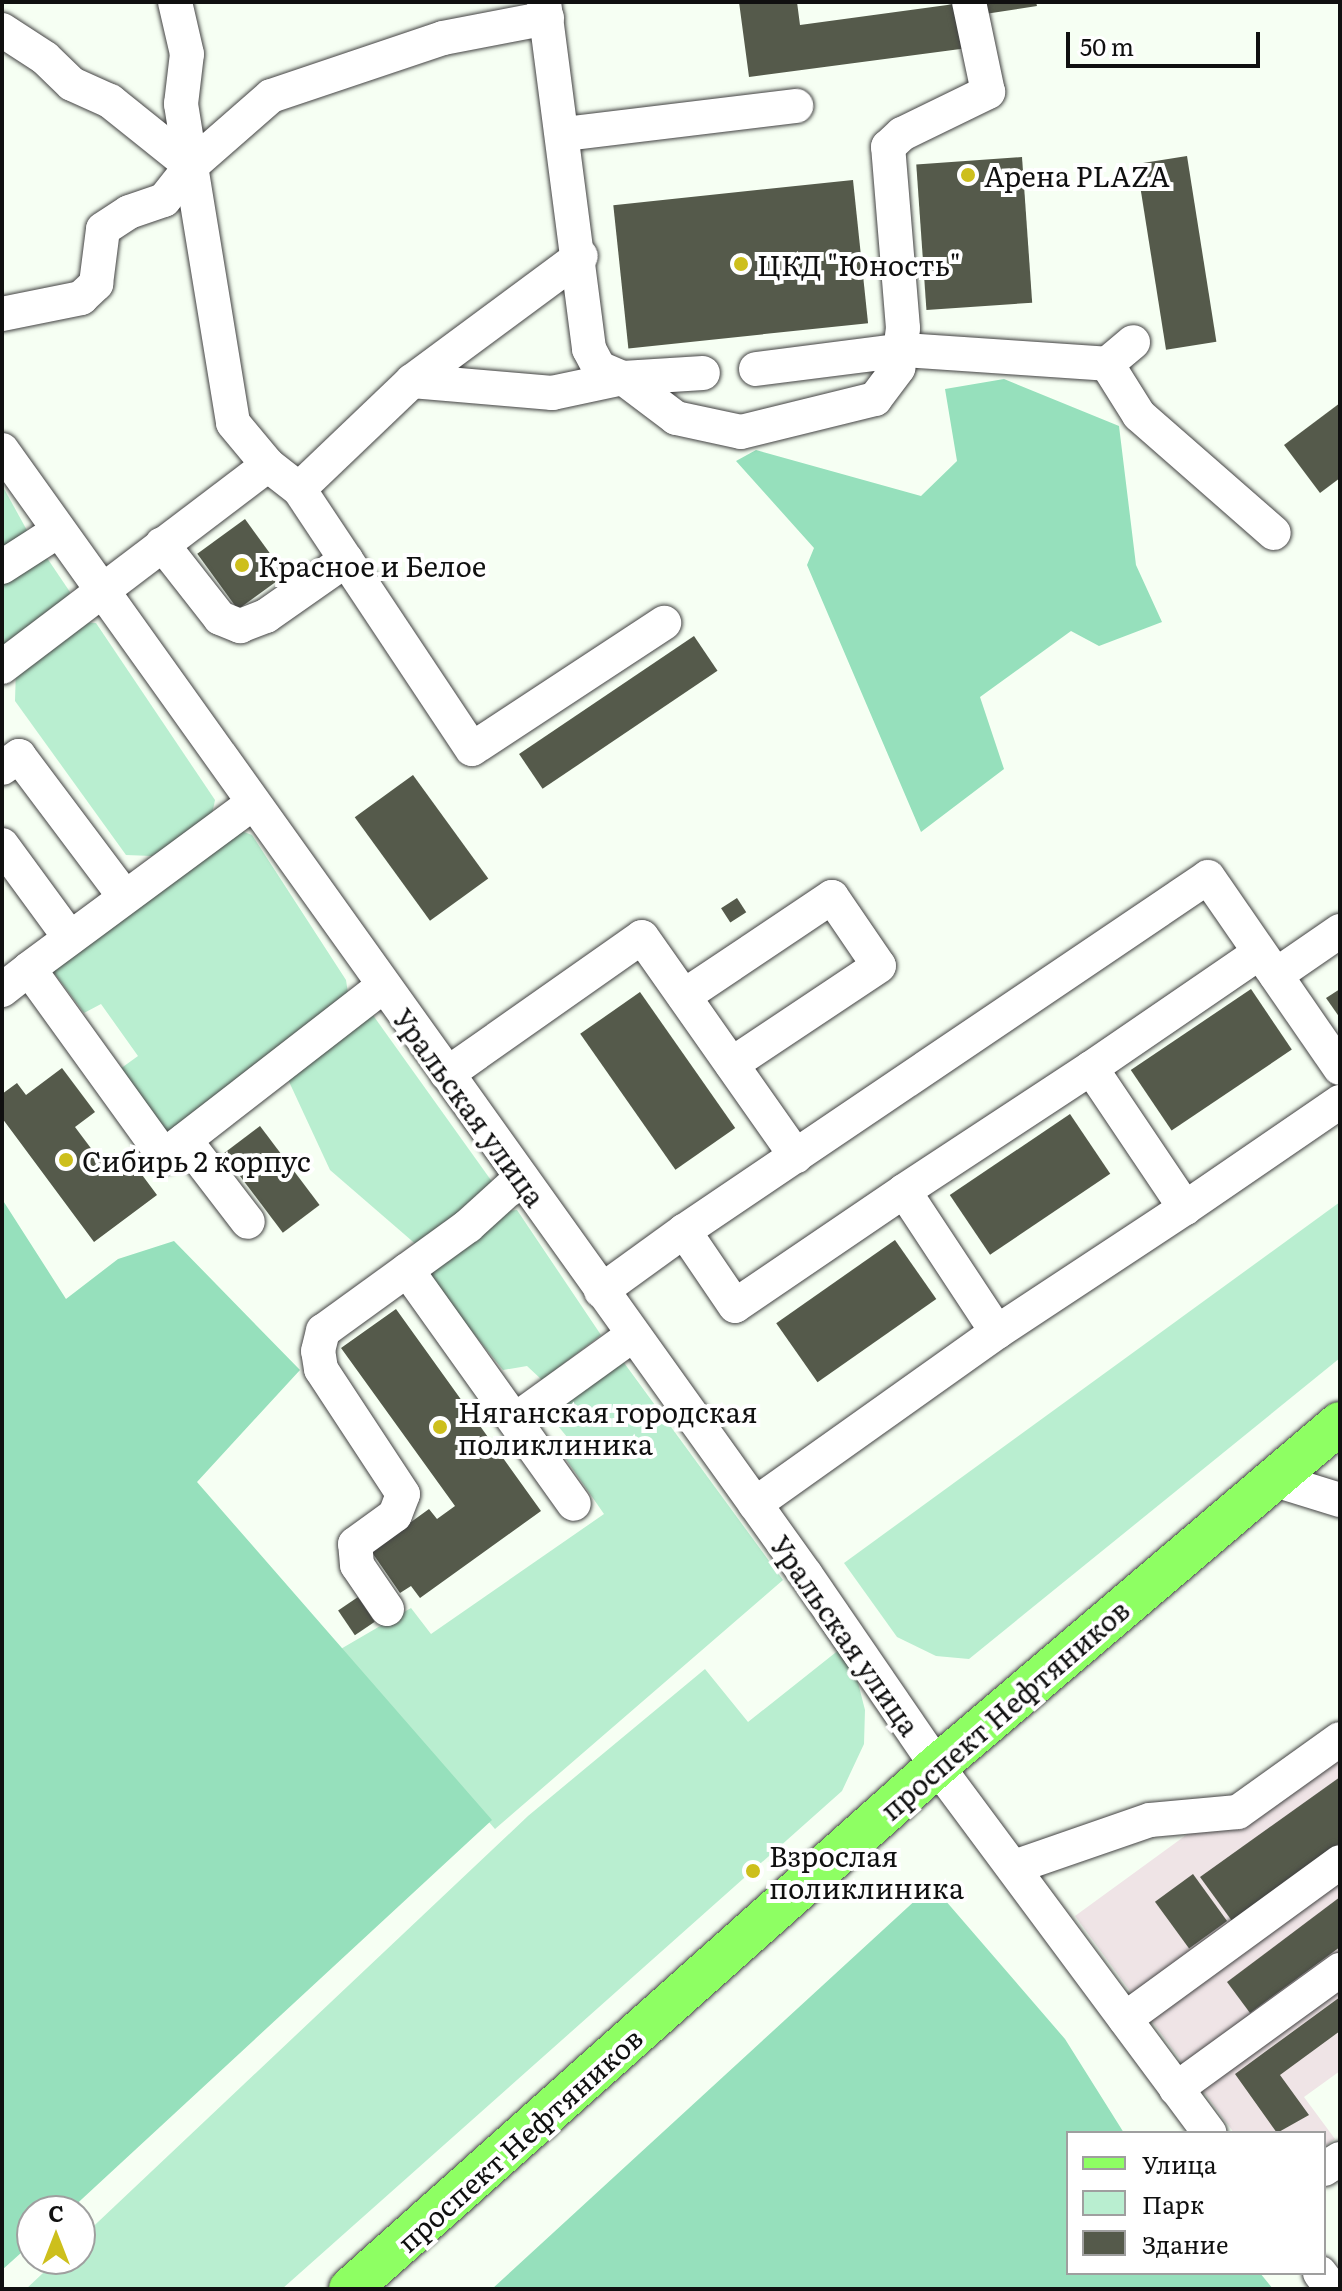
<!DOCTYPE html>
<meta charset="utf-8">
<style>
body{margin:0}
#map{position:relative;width:1342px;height:2291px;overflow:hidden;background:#f6fff3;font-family:Literata,serif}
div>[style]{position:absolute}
.industrial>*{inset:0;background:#efe4e6}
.green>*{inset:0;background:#b9eed0}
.forest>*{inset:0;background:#96e0bc}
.building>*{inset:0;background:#555a4b;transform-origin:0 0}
.roads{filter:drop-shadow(0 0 2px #434343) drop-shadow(0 0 2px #434343)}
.minor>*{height:34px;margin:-17px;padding:0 17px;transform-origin:17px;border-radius:17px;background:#fff}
.major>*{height:42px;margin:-21px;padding:0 21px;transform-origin:21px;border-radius:21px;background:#8eff63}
.dots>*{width:22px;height:22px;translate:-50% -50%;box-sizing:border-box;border:4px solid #fff;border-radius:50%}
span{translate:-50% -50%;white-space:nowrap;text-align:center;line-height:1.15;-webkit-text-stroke:8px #fff;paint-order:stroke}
.poi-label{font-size:28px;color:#101010}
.left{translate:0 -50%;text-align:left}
.street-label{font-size:28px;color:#101010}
.frame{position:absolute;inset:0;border:4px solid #101010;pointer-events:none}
.legend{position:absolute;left:1066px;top:2131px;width:260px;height:144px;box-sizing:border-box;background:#fff;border:2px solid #9f9f9f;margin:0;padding:10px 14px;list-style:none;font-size:24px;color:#101010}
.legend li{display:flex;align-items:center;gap:16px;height:40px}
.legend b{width:40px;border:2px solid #9f9f9f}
.north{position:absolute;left:16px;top:2195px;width:80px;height:80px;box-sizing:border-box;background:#fff;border:2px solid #9f9f9f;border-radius:50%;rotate:0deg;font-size:22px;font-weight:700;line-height:32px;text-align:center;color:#101010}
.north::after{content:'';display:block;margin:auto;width:28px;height:36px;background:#cdbf1c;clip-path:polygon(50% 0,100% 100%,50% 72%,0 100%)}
.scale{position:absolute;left:1066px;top:32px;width:194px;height:36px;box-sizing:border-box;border:4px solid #101010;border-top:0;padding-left:10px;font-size:24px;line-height:28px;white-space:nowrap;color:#101010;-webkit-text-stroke:6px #fff;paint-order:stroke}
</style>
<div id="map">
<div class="industrial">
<i style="clip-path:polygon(1340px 1723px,1340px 2071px,1304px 2097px,1335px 2139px,1324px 2147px,1324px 2133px,1234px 2133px,1075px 1916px)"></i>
</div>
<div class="green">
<i style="clip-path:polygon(2px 485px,29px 534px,2px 556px)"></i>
<i style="clip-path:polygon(43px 552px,70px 592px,68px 607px,2px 648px,2px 582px)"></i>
<i style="clip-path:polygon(78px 622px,96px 623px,215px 800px,211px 819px,152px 856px,126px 855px,15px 701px,16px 667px)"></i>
<i style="clip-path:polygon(239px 830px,252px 835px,346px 980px,348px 993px,168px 1135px,120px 1069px,138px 1056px,101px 1004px,84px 1013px,52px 970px)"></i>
<i style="clip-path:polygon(370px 1011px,493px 1183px,419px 1247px,330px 1170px,285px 1073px)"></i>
<i style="clip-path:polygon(1340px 1202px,1340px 1358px,969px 1659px,936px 1656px,897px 1637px,844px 1563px)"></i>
<i style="clip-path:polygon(517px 1210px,601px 1335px,542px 1380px,527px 1366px,503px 1370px,424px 1272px,503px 1211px)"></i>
<i style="clip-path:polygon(622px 1360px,783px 1580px,495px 1829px,339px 1650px,411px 1608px,431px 1634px,604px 1514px,563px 1455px,572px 1443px,558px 1426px,564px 1415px,559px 1405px)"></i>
<i style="clip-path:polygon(840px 1649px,855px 1671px,865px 1710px,864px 1744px,842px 1791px,282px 2289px,26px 2289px,58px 2259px,80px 2259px,80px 2239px,528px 1816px,705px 1669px,748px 1722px)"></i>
</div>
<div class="forest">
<i style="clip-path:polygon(1004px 379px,1119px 426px,1136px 565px,1162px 622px,1099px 646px,1071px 631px,980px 697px,1004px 769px,921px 832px,807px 565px,814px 548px,736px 461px,756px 450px,921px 496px,957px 461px,945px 389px)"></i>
<i style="clip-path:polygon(2px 1199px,66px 1299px,118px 1259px,174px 1241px,300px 1370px,197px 1482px,492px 1820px,69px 2211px,32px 2211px,32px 2243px,2px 2270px)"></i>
<i style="clip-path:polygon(932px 1885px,1065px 2039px,1124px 2133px,1068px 2133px,1068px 2273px,1260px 2273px,1273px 2289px,492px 2289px)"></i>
</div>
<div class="building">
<i style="clip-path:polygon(739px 2px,797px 2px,800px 25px,962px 3px,968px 48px,749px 77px)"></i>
<i style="clip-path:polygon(983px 2px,1036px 2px,1037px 6px,985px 14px)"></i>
<i style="left:1187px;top:156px;width:188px;height:51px;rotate:81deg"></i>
<i style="left:1022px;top:157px;width:146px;height:106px;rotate:86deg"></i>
<i style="left:853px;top:180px;width:144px;height:241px;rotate:84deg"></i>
<i style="clip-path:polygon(1340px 403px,1340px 478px,1320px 493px,1284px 445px)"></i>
<i style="left:245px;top:519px;width:69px;height:59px;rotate:54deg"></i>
<i style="left:694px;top:636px;width:42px;height:211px;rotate:56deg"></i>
<i style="left:413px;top:775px;width:128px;height:72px;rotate:54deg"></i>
<i style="left:737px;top:898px;width:17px;height:19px;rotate:57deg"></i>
<i style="left:1251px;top:989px;width:73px;height:145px;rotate:56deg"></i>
<i style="clip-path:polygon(1340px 989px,1340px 1018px,1326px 998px)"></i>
<i style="left:640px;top:992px;width:166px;height:73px;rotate:55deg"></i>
<i style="clip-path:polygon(62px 1068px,95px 1112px,75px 1127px,105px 1167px,125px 1152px,157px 1195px,94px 1242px,2px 1118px,2px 1094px,17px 1083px,26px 1095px)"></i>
<i style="left:1070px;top:1114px;width:72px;height:145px;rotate:56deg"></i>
<i style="left:260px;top:1126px;width:99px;height:46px;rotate:53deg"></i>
<i style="left:895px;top:1240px;width:72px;height:145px;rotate:55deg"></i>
<i style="clip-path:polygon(396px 1309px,541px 1511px,420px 1598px,411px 1586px,400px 1593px,371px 1551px,429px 1509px,437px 1519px,455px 1506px,341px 1348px)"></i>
<i style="left:358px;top:1597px;width:30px;height:24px;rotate:56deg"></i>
<i style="clip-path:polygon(1340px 1777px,1340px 1843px,1232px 1921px,1200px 1877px)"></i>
<i style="left:1193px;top:1874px;width:58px;height:47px;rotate:54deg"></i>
<i style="clip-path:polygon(1340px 1897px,1340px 1947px,1250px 2013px,1227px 1982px)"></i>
<i style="clip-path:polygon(1340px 1997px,1340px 2031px,1280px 2075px,1309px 2115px,1277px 2133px,1235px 2074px)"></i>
</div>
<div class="roads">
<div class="minor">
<i style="left:544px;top:2px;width:350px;rotate:82.6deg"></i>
<i style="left:589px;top:349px;width:21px;rotate:62deg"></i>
<i style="left:599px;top:368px;width:26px;rotate:23deg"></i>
<i style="left:623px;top:378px;width:66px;rotate:37deg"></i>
<i style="left:676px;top:418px;width:66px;rotate:12.2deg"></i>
<i style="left:741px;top:432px;width:138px;rotate:-13.8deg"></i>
<i style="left:875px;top:399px;width:39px;rotate:-53deg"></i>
<i style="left:898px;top:368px;width:40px;rotate:-82.9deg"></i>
<i style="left:903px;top:328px;width:182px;rotate:-94.7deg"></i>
<i style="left:888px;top:147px;width:19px;rotate:-43deg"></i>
<i style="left:902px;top:134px;width:96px;rotate:-26deg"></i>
<i style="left:988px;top:92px;width:92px;rotate:-101.9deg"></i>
<i style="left:2px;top:30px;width:51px;rotate:33.1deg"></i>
<i style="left:45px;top:58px;width:37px;rotate:44deg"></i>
<i style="left:72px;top:84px;width:42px;rotate:24.1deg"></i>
<i style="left:110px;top:101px;width:104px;rotate:38.7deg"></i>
<i style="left:191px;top:166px;width:260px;rotate:80.7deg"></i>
<i style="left:233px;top:423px;width:55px;rotate:50.2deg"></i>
<i style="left:268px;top:465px;width:39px;rotate:38deg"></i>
<i style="left:299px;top:489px;width:312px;rotate:56.4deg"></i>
<i style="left:472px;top:749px;width:230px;rotate:-33.3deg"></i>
<i style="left:564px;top:134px;width:234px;rotate:-6.9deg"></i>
<i style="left:191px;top:166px;width:106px;rotate:-41.2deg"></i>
<i style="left:271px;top:96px;width:182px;rotate:-18.6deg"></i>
<i style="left:443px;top:38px;width:106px;rotate:-10.9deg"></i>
<i style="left:2px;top:314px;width:81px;rotate:-11.4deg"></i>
<i style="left:81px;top:298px;width:21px;rotate:-43deg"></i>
<i style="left:96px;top:284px;width:55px;rotate:-82.7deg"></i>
<i style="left:103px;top:229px;width:31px;rotate:-33deg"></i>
<i style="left:129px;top:212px;width:37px;rotate:-19deg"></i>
<i style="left:164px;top:200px;width:43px;rotate:-51.5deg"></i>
<i style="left:191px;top:166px;width:63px;rotate:-99.2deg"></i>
<i style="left:181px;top:104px;width:50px;rotate:-83.2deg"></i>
<i style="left:187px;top:54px;width:53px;rotate:-103deg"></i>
<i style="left:1107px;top:364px;width:60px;rotate:57.9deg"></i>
<i style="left:1139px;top:415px;width:179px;rotate:41.2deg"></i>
<i style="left:756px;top:369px;width:149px;rotate:-7.3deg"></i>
<i style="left:904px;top:350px;width:203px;rotate:3.9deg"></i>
<i style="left:1107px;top:364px;width:34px;rotate:-40deg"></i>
<i style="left:412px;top:381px;width:141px;rotate:4.9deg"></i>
<i style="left:552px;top:393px;width:73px;rotate:-11.9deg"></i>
<i style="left:623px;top:378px;width:80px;rotate:-3.6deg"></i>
<i style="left:2px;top:450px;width:1383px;rotate:54.45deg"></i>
<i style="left:806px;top:1575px;width:232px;rotate:55.6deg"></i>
<i style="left:937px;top:1766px;width:457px;rotate:53.4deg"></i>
<i style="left:299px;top:489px;width:156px;rotate:-43.7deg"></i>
<i style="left:412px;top:381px;width:210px;rotate:-36.5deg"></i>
<i style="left:162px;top:544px;width:94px;rotate:51.9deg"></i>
<i style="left:220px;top:618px;width:22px;rotate:22deg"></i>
<i style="left:240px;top:626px;width:28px;rotate:-21deg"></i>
<i style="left:266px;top:616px;width:98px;rotate:-35deg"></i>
<i style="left:2px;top:567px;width:67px;rotate:-32.7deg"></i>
<i style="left:2px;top:667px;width:334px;rotate:-37.2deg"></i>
<i style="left:2px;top:768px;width:21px;rotate:-35deg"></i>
<i style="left:19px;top:756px;width:176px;rotate:53.1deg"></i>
<i style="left:253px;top:803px;width:279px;rotate:143.5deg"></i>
<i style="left:29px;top:969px;width:231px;rotate:54.2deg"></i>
<i style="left:164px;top:1156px;width:277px;rotate:-37.8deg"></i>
<i style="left:2px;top:845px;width:115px;rotate:53.8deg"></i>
<i style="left:1259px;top:953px;width:204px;rotate:145.6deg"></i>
<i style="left:1091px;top:1068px;width:169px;rotate:56.1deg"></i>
<i style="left:1185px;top:1208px;width:188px;rotate:-34.4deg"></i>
<i style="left:1276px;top:975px;width:78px;rotate:-34.5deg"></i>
<i style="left:2px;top:990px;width:34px;rotate:-38deg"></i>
<i style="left:684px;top:996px;width:178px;rotate:-33.8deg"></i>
<i style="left:832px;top:897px;width:83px;rotate:55.7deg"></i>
<i style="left:879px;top:966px;width:177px;rotate:146.3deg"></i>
<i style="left:1091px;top:1068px;width:224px;rotate:146.7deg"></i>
<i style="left:904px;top:1191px;width:169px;rotate:56.6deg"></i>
<i style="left:997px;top:1332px;width:225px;rotate:-33.4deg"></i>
<i style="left:447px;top:1074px;width:238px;rotate:-35.1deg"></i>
<i style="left:642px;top:937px;width:268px;rotate:54.9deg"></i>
<i style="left:185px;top:1140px;width:103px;rotate:52.5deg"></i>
<i style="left:904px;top:1191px;width:204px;rotate:145.8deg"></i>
<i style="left:735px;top:1306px;width:91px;rotate:-124.2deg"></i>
<i style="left:684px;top:1231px;width:632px;rotate:-34.04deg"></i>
<i style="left:1208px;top:877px;width:232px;rotate:55.4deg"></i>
<i style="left:407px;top:1270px;width:287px;rotate:54.5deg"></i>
<i style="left:601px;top:1291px;width:102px;rotate:-35.9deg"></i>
<i style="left:515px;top:1420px;width:145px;rotate:-35.8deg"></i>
<i style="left:1272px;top:1479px;width:71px;rotate:17.2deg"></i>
<i style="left:755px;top:1504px;width:297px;rotate:-35.4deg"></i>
<i style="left:387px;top:1609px;width:53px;rotate:-124.3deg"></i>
<i style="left:357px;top:1565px;width:21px;rotate:-95deg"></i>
<i style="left:355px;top:1544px;width:49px;rotate:-35.9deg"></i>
<i style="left:395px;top:1515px;width:22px;rotate:-69deg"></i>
<i style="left:403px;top:1494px;width:149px;rotate:-123.3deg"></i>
<i style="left:321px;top:1369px;width:18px;rotate:-99deg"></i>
<i style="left:318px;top:1351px;width:21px;rotate:-76deg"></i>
<i style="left:323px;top:1331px;width:179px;rotate:-35.9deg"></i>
<i style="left:468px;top:1226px;width:72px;rotate:-42.2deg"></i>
<i style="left:1014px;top:1867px;width:144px;rotate:-19.1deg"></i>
<i style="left:1150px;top:1820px;width:88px;rotate:-5.2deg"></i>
<i style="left:1238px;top:1812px;width:125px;rotate:-35.6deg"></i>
<i style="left:1125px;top:2019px;width:266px;rotate:-36.1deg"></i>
<i style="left:1176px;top:2089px;width:203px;rotate:-36deg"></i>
<i style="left:1324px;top:2169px;width:19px;rotate:-32deg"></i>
<i style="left:1320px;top:2273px;width:20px;rotate:53deg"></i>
</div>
<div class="major">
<i style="left:350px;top:2289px;width:786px;rotate:-41.7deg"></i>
<i style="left:937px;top:1766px;width:529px;rotate:-40.4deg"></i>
</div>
</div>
<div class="dots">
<i style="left:968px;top:175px;background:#cdbf1c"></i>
<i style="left:741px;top:264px;background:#cdbf1c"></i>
<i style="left:242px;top:565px;background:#cdbf1c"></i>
<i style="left:66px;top:1160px;background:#cdbf1c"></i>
<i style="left:440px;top:1427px;background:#cdbf1c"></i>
<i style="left:753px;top:1871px;background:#cdbf1c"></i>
</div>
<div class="poi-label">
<span class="left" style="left:984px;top:175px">Арена PLAZA</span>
<span class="left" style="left:757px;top:264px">ЦКД "Юность"</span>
<span class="left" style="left:258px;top:565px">Красное и Белое</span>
<span class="left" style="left:82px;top:1160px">Сибирь 2 корпус</span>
<span class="left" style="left:458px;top:1427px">Няганская городская<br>поликлиника</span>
<span class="left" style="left:769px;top:1871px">Взрослая<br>поликлиника</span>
</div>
<div class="street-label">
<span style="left:470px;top:1107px;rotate:54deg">Уральская улица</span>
<span style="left:846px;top:1635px;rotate:55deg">Уральская улица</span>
<span style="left:1004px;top:1709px;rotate:-41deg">проспект Нефтяников</span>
<span style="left:519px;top:2139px;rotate:-42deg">проспект Нефтяников</span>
</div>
<div class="frame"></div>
<ul class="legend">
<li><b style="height:10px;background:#8eff63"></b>Улица</li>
<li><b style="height:22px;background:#b9eed0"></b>Парк</li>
<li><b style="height:22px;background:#555a4b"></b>Здание</li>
</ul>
<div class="north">С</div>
<div class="scale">50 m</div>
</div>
